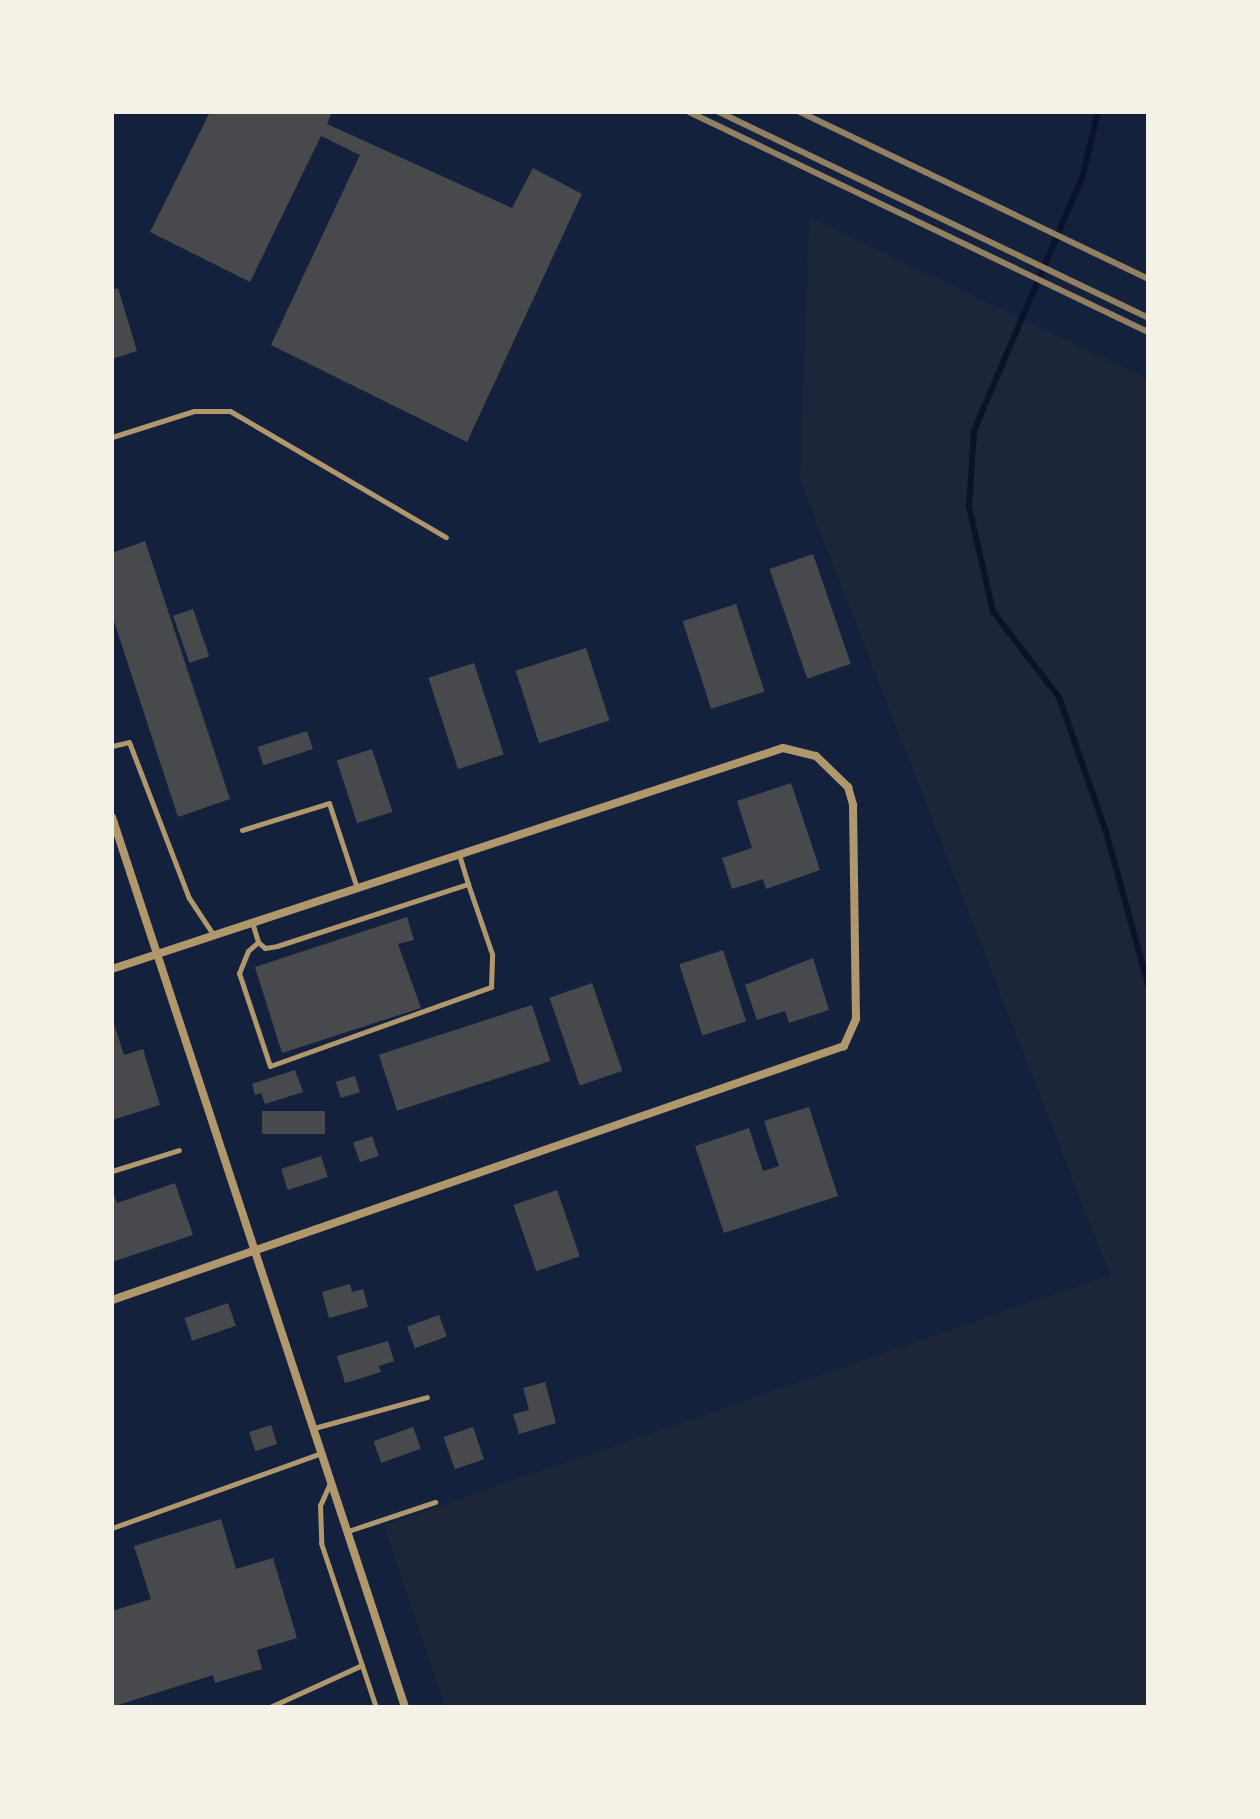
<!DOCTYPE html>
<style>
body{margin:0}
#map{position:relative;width:1260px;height:1819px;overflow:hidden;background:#14213d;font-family:"Alegreya Sans",sans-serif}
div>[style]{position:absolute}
.green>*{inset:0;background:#1d2539}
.stream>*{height:6px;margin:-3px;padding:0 3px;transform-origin:3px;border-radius:3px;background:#0b132b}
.building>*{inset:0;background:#48494c;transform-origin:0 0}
.service>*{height:5px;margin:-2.5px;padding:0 2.5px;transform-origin:2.5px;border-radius:2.5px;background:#b1986c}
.minor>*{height:8px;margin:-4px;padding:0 4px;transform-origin:4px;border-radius:4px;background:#b1986c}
.rail>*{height:6px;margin:-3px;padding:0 3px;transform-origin:3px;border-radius:3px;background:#918062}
span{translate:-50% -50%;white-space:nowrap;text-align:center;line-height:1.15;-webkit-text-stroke:8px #f6f1e7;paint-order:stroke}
.frame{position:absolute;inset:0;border:114px solid #f6f1e7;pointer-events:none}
</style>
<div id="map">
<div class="green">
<i style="clip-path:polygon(809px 217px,1148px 379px,1148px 1707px,445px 1707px,384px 1525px,1110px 1275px,800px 480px)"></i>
</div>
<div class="stream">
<i style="left:1098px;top:112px;width:65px;rotate:103.4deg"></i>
<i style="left:1083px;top:175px;width:277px;rotate:113.1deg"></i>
<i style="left:974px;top:430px;width:77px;rotate:93.7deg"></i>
<i style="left:969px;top:507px;width:108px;rotate:77.1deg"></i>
<i style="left:993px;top:612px;width:108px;rotate:52.2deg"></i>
<i style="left:1059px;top:697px;width:143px;rotate:70.8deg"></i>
<i style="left:1106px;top:832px;width:158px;rotate:74.6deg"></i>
</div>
<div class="building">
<i style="clip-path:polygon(210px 112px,332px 112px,327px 124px,512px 208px,533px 168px,582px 194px,467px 442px,271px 345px,360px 155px,321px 136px,250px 282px,150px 232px)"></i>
<i style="clip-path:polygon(118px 288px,137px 351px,112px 359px,112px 290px)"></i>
<i style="clip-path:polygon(145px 541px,230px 799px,178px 817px,112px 615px,112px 553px)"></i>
<i style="left:813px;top:554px;width:116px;height:46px;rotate:71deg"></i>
<i style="left:736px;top:604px;width:92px;height:56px;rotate:72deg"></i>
<i style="left:193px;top:609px;width:50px;height:21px;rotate:71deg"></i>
<i style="left:586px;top:648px;width:76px;height:74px;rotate:72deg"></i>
<i style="left:474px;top:663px;width:96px;height:48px;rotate:72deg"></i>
<i style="left:307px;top:731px;width:19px;height:52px;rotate:72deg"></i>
<i style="left:372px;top:749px;width:66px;height:37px;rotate:72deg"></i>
<i style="clip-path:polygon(791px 783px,820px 870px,766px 889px,763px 879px,732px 889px,722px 858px,752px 848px,737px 801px)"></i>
<i style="clip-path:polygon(407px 917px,414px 940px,398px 944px,421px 1008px,282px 1053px,255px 967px)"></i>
<i style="left:723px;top:950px;width:75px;height:46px;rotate:72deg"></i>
<i style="clip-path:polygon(813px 958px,829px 1010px,789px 1023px,785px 1011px,757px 1020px,745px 985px)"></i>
<i style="left:592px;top:983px;width:93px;height:45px;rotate:71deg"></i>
<i style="left:532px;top:1005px;width:59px;height:161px;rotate:72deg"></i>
<i style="clip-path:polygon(112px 1018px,124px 1055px,143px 1049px,160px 1105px,112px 1120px)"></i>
<i style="clip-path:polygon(295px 1070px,303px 1092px,265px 1104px,261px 1093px,255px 1095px,252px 1084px)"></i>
<i style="left:355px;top:1076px;width:17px;height:20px;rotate:73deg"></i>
<i style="clip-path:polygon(809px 1107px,838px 1196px,724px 1233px,695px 1146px,749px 1128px,763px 1171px,779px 1166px,764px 1121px)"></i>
<i style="left:325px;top:1111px;width:23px;height:63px;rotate:90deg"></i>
<i style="left:372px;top:1136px;width:21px;height:20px;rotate:71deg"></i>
<i style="left:321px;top:1156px;width:22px;height:42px;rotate:72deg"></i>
<i style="clip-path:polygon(175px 1183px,193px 1235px,112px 1262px,112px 1190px,117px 1203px)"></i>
<i style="left:557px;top:1190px;width:70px;height:46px;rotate:71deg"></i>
<i style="clip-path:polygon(350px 1284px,352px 1292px,363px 1289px,368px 1307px,329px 1318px,322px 1292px)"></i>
<i style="left:228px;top:1303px;width:24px;height:46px;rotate:71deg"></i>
<i style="left:439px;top:1315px;width:23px;height:34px;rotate:70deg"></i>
<i style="clip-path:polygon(388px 1341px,394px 1361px,379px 1366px,381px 1372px,345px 1383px,337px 1356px)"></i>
<i style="clip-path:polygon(545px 1382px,556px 1423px,519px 1434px,513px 1414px,529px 1410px,523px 1388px)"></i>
<i style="left:271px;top:1425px;width:20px;height:23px;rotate:72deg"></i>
<i style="left:413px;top:1427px;width:23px;height:42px;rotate:70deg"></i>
<i style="left:473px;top:1427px;width:34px;height:31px;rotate:71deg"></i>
<i style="clip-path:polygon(221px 1519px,236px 1569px,273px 1558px,297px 1638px,257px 1650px,262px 1669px,215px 1683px,213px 1675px,112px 1707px,112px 1611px,151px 1599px,134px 1546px)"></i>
</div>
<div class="service">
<i style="left:112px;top:437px;width:86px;rotate:-17.6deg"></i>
<i style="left:194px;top:411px;width:36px"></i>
<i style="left:230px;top:411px;width:250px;rotate:30.3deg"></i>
<i style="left:112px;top:746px;width:17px;rotate:-13deg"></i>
<i style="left:129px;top:742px;width:167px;rotate:69deg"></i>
<i style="left:189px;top:898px;width:43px;rotate:56.3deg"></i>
<i style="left:242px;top:830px;width:91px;rotate:-17.2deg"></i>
<i style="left:329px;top:803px;width:86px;rotate:71.8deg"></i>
<i style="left:252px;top:922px;width:21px;rotate:73deg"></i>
<i style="left:258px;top:942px;width:9px;rotate:41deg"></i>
<i style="left:265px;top:948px;width:12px;rotate:-9deg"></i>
<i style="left:277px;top:946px;width:201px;rotate:-18deg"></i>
<i style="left:468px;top:884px;width:30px;rotate:-107deg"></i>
<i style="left:258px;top:942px;width:13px;rotate:138deg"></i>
<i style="left:248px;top:951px;width:24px;rotate:112deg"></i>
<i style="left:239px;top:973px;width:98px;rotate:71.6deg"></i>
<i style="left:270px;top:1066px;width:235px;rotate:-19.7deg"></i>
<i style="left:491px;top:987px;width:33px;rotate:-88deg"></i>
<i style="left:492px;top:954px;width:74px;rotate:-108.9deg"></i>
<i style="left:112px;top:1171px;width:70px;rotate:-17.4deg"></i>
<i style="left:314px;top:1428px;width:117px;rotate:-15.3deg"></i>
<i style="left:330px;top:1483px;width:24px;rotate:114deg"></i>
<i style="left:320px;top:1505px;width:38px;rotate:88deg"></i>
<i style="left:321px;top:1543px;width:173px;rotate:71.5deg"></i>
<i style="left:112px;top:1528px;width:222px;rotate:-19.7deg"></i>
<i style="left:348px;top:1531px;width:92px;rotate:-18.4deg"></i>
<i style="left:270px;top:1707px;width:101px;rotate:-24.5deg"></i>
</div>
<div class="minor">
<i style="left:112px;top:817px;width:937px;rotate:71.78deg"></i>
<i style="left:112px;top:969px;width:706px;rotate:-18.23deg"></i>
<i style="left:783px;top:748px;width:34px;rotate:14deg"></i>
<i style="left:816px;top:756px;width:45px;rotate:44.1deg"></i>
<i style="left:848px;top:787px;width:19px;rotate:74deg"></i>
<i style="left:853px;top:805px;width:214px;rotate:89.2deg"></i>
<i style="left:856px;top:1019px;width:30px;rotate:114deg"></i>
<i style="left:844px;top:1046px;width:775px;rotate:160.86deg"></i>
</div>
<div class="rail">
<i style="left:689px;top:112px;width:509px;rotate:25.61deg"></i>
<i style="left:719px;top:112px;width:476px;rotate:25.6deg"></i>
<i style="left:800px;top:112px;width:386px;rotate:25.6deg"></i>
</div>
<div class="frame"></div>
</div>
